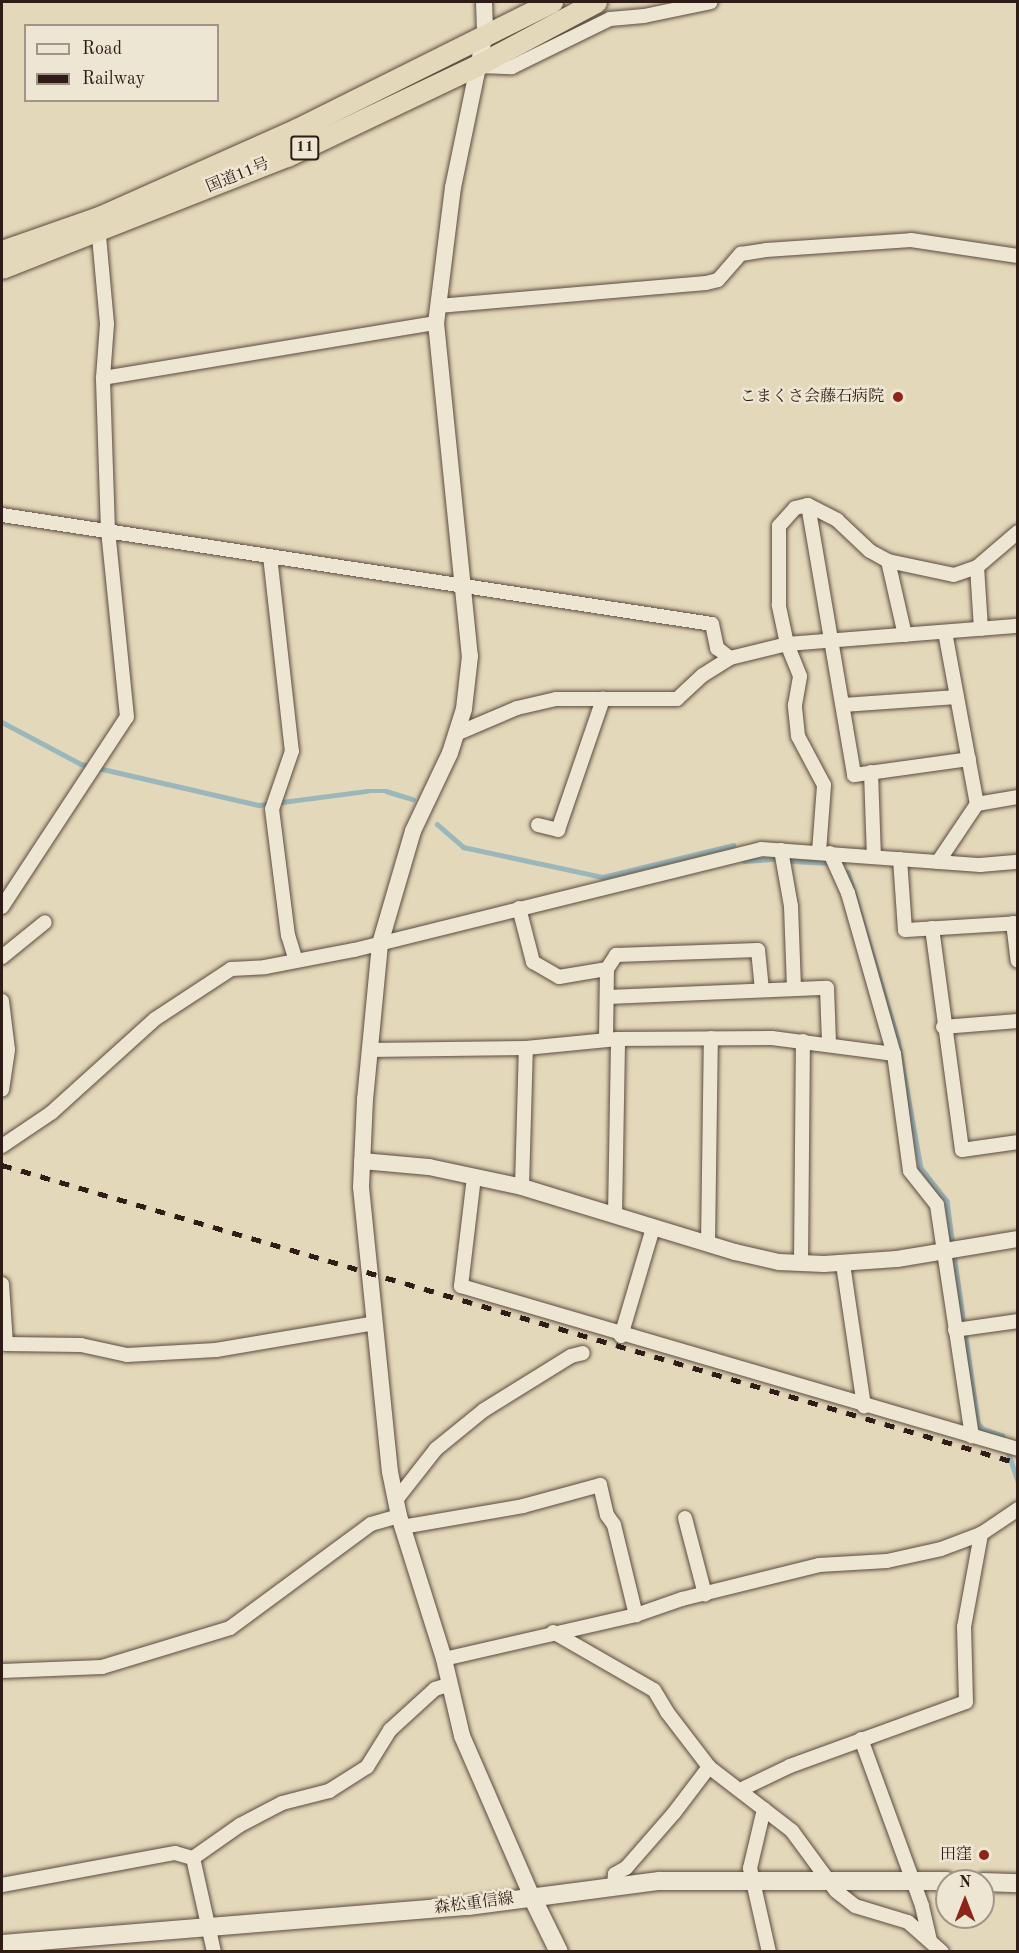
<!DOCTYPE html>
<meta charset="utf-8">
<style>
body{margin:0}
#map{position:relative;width:1019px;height:1953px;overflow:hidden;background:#e4d8ba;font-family:"Old Standard TT","Noto Serif JP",serif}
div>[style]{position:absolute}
.stream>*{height:4.5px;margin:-2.25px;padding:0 2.25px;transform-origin:2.25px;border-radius:2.25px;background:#9ab7bb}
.roads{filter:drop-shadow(0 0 2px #5c4b3f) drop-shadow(0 0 2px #5c4b3f)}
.minor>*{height:14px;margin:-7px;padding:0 7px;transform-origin:7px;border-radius:7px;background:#ede6d2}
.tertiary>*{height:16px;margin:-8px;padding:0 8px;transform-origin:8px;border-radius:8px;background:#ede6d2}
.secondary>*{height:18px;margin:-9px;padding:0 9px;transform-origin:9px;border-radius:9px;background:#ede6d2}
.trunk>*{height:21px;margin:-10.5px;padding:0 10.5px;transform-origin:10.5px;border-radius:10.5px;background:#e4d8ba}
.rail>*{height:4.5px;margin-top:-2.25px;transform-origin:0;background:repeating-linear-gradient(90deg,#2f1c16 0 10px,transparent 0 20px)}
.dots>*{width:16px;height:16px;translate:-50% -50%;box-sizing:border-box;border:3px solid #ede6d2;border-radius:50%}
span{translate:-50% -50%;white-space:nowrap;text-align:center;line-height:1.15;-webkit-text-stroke:5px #ede6d2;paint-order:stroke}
.shield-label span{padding:2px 4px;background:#ede6d2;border:2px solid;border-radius:4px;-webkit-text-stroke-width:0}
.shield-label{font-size:15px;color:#2f1c16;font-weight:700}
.street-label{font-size:16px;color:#2f1c16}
.poi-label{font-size:16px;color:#2f1c16}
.right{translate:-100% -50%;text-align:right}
.frame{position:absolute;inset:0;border:3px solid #2f1c16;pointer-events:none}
.legend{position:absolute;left:24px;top:24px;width:195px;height:78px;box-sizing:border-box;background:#ede6d2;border:2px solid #a19587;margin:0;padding:8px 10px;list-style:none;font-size:18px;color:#2f1c16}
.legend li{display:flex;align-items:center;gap:12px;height:30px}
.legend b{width:30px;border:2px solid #a19587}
.north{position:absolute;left:935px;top:1869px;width:60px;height:60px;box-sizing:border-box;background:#ede6d2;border:2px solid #a19587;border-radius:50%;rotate:0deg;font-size:16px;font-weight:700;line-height:24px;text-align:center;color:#2f1c16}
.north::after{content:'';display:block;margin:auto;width:21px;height:27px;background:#8f2418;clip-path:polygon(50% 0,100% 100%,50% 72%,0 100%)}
</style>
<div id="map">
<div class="stream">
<i style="left:2px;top:722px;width:89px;rotate:28deg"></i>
<i style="left:81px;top:764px;width:183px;rotate:13deg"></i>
<i style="left:259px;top:805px;width:109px;rotate:-7.4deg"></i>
<i style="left:367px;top:791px;width:19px"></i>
<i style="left:386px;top:791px;width:28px;rotate:17deg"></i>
<i style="left:437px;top:824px;width:35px;rotate:41deg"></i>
<i style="left:463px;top:847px;width:143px;rotate:12.1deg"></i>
<i style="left:603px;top:877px;width:134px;rotate:-13.8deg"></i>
<i style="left:744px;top:861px;width:30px;rotate:-4deg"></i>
<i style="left:791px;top:861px;width:38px;rotate:3deg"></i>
<i style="left:848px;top:872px;width:175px;rotate:73.4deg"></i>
<i style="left:898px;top:1040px;width:130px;rotate:79.8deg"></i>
<i style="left:921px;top:1168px;width:42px;rotate:51.8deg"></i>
<i style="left:947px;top:1201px;width:45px;rotate:82.4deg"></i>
<i style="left:954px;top:1254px;width:171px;rotate:81.9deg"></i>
<i style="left:978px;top:1423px;width:8px;rotate:50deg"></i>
<i style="left:983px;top:1429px;width:20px;rotate:18deg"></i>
<i style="left:1002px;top:1435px;width:6px;rotate:72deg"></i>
<i style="left:1007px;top:1449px;width:34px;rotate:71deg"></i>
</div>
<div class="roads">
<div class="minor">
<i style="left:479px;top:66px;width:33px;rotate:2deg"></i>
<i style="left:512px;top:67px;width:109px;rotate:-26.1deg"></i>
<i style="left:610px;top:19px;width:34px;rotate:-5deg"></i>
<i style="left:644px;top:16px;width:68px;rotate:-11.8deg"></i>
<i style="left:438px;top:306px;width:269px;rotate:-4.9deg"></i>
<i style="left:706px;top:283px;width:12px;rotate:-14deg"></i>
<i style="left:718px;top:280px;width:35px;rotate:-49deg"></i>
<i style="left:741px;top:254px;width:25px;rotate:-9deg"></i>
<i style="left:766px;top:250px;width:145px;rotate:-3.9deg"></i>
<i style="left:911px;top:240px;width:108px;rotate:8.5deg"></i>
<i style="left:103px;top:378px;width:338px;rotate:-9.4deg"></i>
<i style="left:808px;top:505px;width:274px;rotate:80.3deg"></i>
<i style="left:854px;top:775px;width:116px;rotate:-7.9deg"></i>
<i style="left:2px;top:515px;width:718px;rotate:8.73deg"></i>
<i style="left:712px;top:624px;width:25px;rotate:78deg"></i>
<i style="left:717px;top:648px;width:16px;rotate:38deg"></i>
<i style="left:730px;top:658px;width:59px;rotate:-13.8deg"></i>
<i style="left:787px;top:644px;width:232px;rotate:-4.5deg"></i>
<i style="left:270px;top:556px;width:196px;rotate:83.6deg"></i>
<i style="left:292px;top:751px;width:61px;rotate:109deg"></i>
<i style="left:272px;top:809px;width:127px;rotate:82.8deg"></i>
<i style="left:288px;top:935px;width:27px;rotate:73deg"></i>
<i style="left:888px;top:561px;width:76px;rotate:77.1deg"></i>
<i style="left:977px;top:567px;width:62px;rotate:86.3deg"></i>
<i style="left:945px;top:632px;width:175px;rotate:79.5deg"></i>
<i style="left:843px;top:705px;width:114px;rotate:-4deg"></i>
<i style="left:456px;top:734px;width:66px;rotate:-23.1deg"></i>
<i style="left:517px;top:708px;width:40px;rotate:-13deg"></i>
<i style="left:556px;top:699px;width:121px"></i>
<i style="left:677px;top:699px;width:35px;rotate:-43deg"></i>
<i style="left:703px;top:675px;width:32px;rotate:-32deg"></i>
<i style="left:871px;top:772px;width:85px;rotate:88deg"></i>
<i style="left:538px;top:825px;width:21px;rotate:14deg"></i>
<i style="left:558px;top:830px;width:139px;rotate:-71deg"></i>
<i style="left:781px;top:850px;width:57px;rotate:79.9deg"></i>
<i style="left:791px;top:906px;width:82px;rotate:87.9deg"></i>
<i style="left:819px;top:852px;width:67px;rotate:-85.7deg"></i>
<i style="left:824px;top:785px;width:55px;rotate:-118deg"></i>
<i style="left:798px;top:736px;width:31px;rotate:-96deg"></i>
<i style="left:795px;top:705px;width:29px;rotate:-80deg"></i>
<i style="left:800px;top:676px;width:35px;rotate:-112deg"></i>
<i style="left:787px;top:644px;width:40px;rotate:-102deg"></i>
<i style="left:779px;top:605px;width:79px;rotate:-90deg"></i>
<i style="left:779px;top:526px;width:24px;rotate:-48deg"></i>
<i style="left:795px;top:508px;width:13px;rotate:-13deg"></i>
<i style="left:808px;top:505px;width:33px;rotate:27deg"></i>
<i style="left:837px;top:520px;width:45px;rotate:43.2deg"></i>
<i style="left:870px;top:551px;width:21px;rotate:29deg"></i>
<i style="left:888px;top:561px;width:67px;rotate:12deg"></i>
<i style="left:954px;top:575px;width:24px;rotate:-19deg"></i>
<i style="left:977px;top:567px;width:54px;rotate:-40.5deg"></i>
<i style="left:830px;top:853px;width:44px;rotate:65.8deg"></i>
<i style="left:848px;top:893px;width:167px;rotate:74.1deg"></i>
<i style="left:894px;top:1054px;width:118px;rotate:82.2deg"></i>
<i style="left:910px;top:1171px;width:43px;rotate:51.5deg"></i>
<i style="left:937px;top:1205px;width:234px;rotate:81.4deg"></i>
<i style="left:900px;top:859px;width:71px;rotate:86deg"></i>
<i style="left:905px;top:930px;width:113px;rotate:-3.5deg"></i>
<i style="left:938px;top:862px;width:70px;rotate:-56.1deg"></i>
<i style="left:977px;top:804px;width:42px;rotate:-9.7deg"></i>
<i style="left:2px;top:907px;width:227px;rotate:-56.7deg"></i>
<i style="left:127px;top:717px;width:187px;rotate:-95.8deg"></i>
<i style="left:108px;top:531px;width:153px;rotate:-91.9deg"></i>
<i style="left:103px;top:378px;width:54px;rotate:-85.8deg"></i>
<i style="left:107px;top:324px;width:99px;rotate:-95.2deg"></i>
<i style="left:519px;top:908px;width:56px;rotate:75.5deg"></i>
<i style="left:533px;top:962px;width:30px;rotate:30deg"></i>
<i style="left:559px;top:977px;width:49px;rotate:-9.5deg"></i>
<i style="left:1013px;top:923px;width:38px;rotate:83deg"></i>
<i style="left:932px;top:928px;width:224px;rotate:82.3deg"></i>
<i style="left:962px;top:1150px;width:57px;rotate:-8.1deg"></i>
<i style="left:2px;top:957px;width:55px;rotate:-39.1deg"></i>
<i style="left:608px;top:997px;width:219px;rotate:-2.4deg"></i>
<i style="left:827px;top:988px;width:55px;rotate:87.9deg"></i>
<i style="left:2px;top:1001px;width:49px;rotate:83deg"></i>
<i style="left:8px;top:1050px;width:40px;rotate:98.5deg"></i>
<i style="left:943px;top:1027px;width:75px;rotate:-4.6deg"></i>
<i style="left:606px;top:1039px;width:70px;rotate:-89.2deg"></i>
<i style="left:607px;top:969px;width:17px;rotate:-57deg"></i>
<i style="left:616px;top:955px;width:142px;rotate:-2deg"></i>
<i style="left:758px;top:950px;width:40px;rotate:84.3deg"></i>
<i style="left:369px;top:1050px;width:157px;rotate:-0.7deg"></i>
<i style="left:526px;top:1048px;width:92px;rotate:-5.6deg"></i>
<i style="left:618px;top:1039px;width:154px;rotate:-0.4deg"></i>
<i style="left:772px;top:1038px;width:123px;rotate:7.5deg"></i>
<i style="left:2px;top:1146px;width:59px;rotate:-34deg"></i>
<i style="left:51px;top:1113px;width:140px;rotate:-42.1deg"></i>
<i style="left:155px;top:1019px;width:91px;rotate:-33.3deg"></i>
<i style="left:231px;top:969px;width:34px;rotate:-3deg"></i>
<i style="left:265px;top:967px;width:91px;rotate:-10.8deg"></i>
<i style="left:354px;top:950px;width:419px;rotate:-13.9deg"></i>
<i style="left:761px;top:849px;width:220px;rotate:4.2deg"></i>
<i style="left:980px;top:865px;width:38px;rotate:-5deg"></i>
<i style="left:474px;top:1177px;width:110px;rotate:96.8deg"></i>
<i style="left:461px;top:1286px;width:580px;rotate:16.31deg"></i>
<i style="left:522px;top:1187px;width:139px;rotate:-88.4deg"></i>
<i style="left:615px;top:1215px;width:176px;rotate:-89deg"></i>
<i style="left:708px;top:1244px;width:206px;rotate:-89.2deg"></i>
<i style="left:801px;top:1263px;width:222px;rotate:-89.5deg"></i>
<i style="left:843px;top:1264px;width:144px;rotate:81.6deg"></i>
<i style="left:2px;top:1284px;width:60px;rotate:86.2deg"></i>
<i style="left:6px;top:1344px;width:75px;rotate:0.8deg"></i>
<i style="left:81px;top:1345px;width:47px;rotate:12.3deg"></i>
<i style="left:127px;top:1355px;width:89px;rotate:-3.2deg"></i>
<i style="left:216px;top:1350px;width:161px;rotate:-9.6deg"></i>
<i style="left:955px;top:1330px;width:64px;rotate:-8.1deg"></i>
<i style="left:621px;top:1336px;width:113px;rotate:-73.5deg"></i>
<i style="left:396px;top:1500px;width:65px;rotate:-51.9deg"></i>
<i style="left:436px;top:1449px;width:62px;rotate:-39.1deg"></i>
<i style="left:484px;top:1410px;width:102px;rotate:-31.8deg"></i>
<i style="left:571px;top:1356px;width:12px;rotate:-14deg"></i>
<i style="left:685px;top:1518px;width:79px;rotate:75.3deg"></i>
<i style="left:402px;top:1527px;width:123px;rotate:-9.8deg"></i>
<i style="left:523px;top:1506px;width:80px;rotate:-15.3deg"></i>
<i style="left:600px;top:1485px;width:31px;rotate:77deg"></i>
<i style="left:607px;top:1515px;width:12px;rotate:55deg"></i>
<i style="left:614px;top:1525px;width:93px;rotate:76.3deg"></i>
<i style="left:553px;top:1632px;width:116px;rotate:29.9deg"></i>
<i style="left:654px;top:1690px;width:26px;rotate:59deg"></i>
<i style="left:667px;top:1712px;width:69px;rotate:52.6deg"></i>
<i style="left:709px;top:1767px;width:105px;rotate:37.6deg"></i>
<i style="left:792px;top:1831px;width:74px;rotate:53.7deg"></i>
<i style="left:836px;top:1891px;width:24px;rotate:38deg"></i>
<i style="left:855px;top:1906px;width:55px;rotate:16.8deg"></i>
<i style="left:908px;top:1922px;width:45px;rotate:41.4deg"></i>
<i style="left:444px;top:1659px;width:197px;rotate:-12.9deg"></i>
<i style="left:636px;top:1615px;width:49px;rotate:-19.2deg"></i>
<i style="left:682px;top:1599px;width:141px;rotate:-13.9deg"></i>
<i style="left:819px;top:1565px;width:68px;rotate:-3.4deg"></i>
<i style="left:887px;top:1561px;width:55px;rotate:-12.5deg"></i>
<i style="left:941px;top:1549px;width:43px;rotate:-20.6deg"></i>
<i style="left:981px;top:1534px;width:45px;rotate:-34deg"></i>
<i style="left:2px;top:1671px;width:100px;rotate:-2.3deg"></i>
<i style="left:102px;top:1667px;width:134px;rotate:-16.9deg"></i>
<i style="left:230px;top:1628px;width:175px;rotate:-36.4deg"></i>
<i style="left:371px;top:1524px;width:29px;rotate:-16deg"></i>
<i style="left:861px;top:1739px;width:178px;rotate:69.9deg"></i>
<i style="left:922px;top:1906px;width:36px;rotate:77deg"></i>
<i style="left:740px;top:1790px;width:55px;rotate:-25.6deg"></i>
<i style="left:790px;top:1766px;width:187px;rotate:-20deg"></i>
<i style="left:966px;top:1702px;width:75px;rotate:-91.5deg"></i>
<i style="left:964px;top:1627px;width:95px;rotate:-79.6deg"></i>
<i style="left:764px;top:1809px;width:61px;rotate:103.3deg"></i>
<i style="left:750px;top:1868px;width:86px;rotate:77.3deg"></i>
<i style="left:2px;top:1885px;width:176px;rotate:-10.5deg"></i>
<i style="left:175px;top:1853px;width:19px;rotate:16deg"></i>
<i style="left:614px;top:1885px;width:11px;rotate:-85deg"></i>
<i style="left:615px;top:1874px;width:13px;rotate:-29deg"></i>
<i style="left:626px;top:1868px;width:73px;rotate:-48.9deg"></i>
<i style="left:674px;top:1813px;width:58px;rotate:-52.7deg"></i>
<i style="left:214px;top:1952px;width:96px;rotate:-102.6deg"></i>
<i style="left:193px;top:1858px;width:57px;rotate:-35.1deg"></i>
<i style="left:240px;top:1825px;width:47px;rotate:-27.6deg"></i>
<i style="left:282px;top:1803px;width:49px;rotate:-14.3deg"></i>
<i style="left:329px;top:1791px;width:45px;rotate:-32.3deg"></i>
<i style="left:367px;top:1767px;width:44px;rotate:-58.1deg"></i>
<i style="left:390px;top:1730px;width:61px;rotate:-42.3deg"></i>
<i style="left:435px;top:1689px;width:16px;rotate:-18deg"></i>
</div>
<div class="tertiary">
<i style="left:484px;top:2px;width:31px;rotate:88deg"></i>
<i style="left:485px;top:33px;width:157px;rotate:101.7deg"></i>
<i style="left:453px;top:187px;width:137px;rotate:97.1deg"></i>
<i style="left:436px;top:323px;width:335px;rotate:84.2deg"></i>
<i style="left:470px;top:656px;width:53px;rotate:96.5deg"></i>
<i style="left:464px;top:709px;width:46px;rotate:107.7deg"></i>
<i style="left:450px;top:753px;width:86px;rotate:115.4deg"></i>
<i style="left:413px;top:831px;width:118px;rotate:106.3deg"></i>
<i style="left:380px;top:944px;width:156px;rotate:95.5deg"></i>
<i style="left:365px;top:1099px;width:88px;rotate:92.6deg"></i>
<i style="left:361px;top:1187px;width:286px;rotate:84.2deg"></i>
<i style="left:390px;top:1472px;width:45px;rotate:78.4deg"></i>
<i style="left:399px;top:1516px;width:150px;rotate:72.5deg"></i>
<i style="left:444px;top:1659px;width:79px;rotate:76.8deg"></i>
<i style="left:462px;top:1736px;width:176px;rotate:66.5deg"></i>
<i style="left:362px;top:1161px;width:67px;rotate:5.1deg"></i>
<i style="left:429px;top:1167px;width:95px;rotate:12.1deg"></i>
<i style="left:522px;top:1187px;width:223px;rotate:17deg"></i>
<i style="left:735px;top:1252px;width:45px;rotate:12.8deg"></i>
<i style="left:779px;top:1262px;width:45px;rotate:2.5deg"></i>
<i style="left:824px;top:1264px;width:73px;rotate:-3.9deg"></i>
<i style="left:897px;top:1259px;width:123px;rotate:-9.4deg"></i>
</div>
<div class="secondary">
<i style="left:983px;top:1882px;width:35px;rotate:2deg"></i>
<i style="left:532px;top:1897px;width:61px;rotate:63.9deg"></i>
<i style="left:2px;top:1944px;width:468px;rotate:-4.7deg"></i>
<i style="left:468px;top:1906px;width:193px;rotate:-7.5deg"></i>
<i style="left:659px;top:1881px;width:288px"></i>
</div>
<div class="trunk">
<i style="left:2px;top:251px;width:103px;rotate:-19.3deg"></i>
<i style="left:99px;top:217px;width:217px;rotate:-24deg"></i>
<i style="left:297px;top:129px;width:285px;rotate:-26.5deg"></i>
<i style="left:2px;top:268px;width:306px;rotate:-21.5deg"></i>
<i style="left:287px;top:156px;width:209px;rotate:-25.5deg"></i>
<i style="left:476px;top:66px;width:136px;rotate:-28.1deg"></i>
</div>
</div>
<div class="rail">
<i style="left:2px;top:1165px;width:1059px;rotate:16.35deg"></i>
</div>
<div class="dots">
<i style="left:898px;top:397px;background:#8f2418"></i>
<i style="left:984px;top:1855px;background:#8f2418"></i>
</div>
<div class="shield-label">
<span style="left:305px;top:148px">11</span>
</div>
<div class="street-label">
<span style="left:238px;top:176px;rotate:-22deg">国道11号</span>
<span style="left:474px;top:1904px;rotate:-7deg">森松重信線</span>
</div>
<div class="poi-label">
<span class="right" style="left:884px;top:397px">こまくさ会藤石病院</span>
<span class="right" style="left:972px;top:1855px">田窪</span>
</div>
<div class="frame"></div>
<ul class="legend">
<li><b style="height:8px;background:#ede6d2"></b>Road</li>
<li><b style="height:8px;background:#2f1c16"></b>Railway</li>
</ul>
<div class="north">N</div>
</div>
